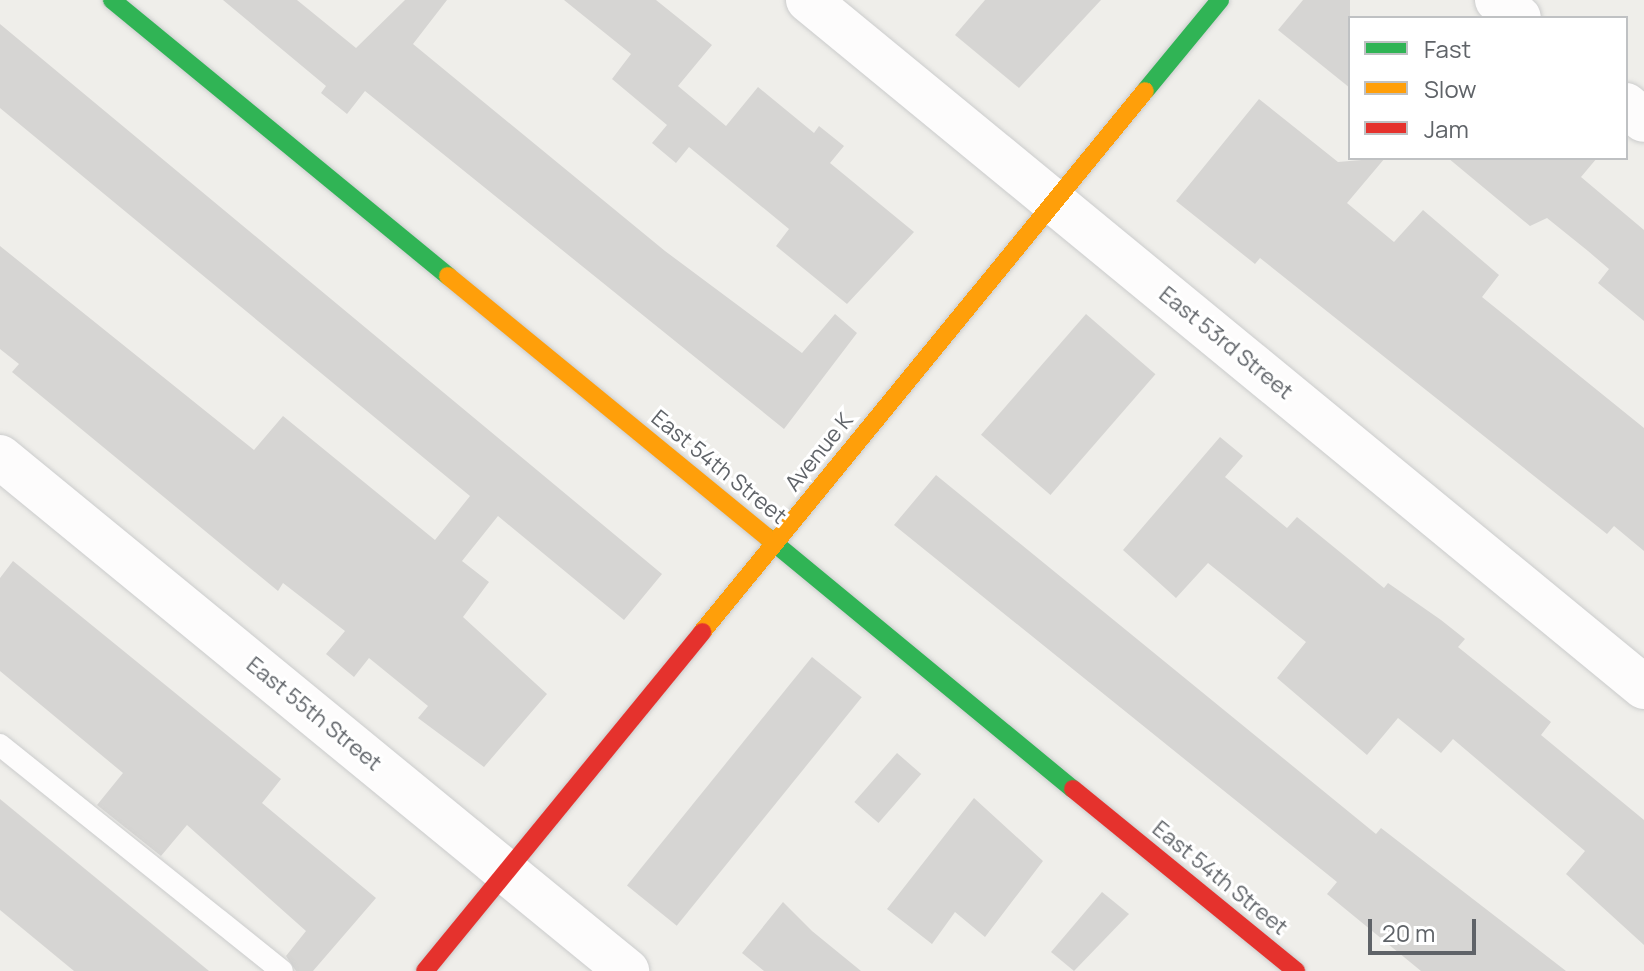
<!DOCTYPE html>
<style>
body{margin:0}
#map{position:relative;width:1644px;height:971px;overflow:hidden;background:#efeeea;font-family:Manrope,sans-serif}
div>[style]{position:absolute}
.building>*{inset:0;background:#d6d5d3;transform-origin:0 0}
.roads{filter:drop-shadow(0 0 2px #cbcccc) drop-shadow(0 0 2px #cbcccc)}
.lane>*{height:22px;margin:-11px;padding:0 11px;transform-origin:11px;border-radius:11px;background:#fdfcfc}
.street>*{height:44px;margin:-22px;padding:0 22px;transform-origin:22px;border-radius:22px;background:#fdfcfc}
.fast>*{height:18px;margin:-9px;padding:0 9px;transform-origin:9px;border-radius:9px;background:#30b455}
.slow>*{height:18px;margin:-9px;padding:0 9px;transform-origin:9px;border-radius:9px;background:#ff9f0a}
.jam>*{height:18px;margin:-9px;padding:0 9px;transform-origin:9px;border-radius:9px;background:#e5322d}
span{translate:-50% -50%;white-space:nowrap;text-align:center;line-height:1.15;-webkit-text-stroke:6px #fff;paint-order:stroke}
.street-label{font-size:22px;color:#5f6368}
.legend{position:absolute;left:1348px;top:16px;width:280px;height:144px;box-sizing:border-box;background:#fff;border:2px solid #bfc1c3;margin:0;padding:10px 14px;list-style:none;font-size:24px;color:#5f6368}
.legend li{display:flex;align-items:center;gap:16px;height:40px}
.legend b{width:40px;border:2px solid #bfc1c3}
.scale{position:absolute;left:1368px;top:919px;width:108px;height:36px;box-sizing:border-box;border:4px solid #5f6368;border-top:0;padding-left:10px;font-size:24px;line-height:28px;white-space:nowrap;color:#5f6368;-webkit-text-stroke:6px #fff;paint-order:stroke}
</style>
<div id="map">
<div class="building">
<i style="clip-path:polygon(223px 0,297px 0,356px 48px,405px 0,447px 0,413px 44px,665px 251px,802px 353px,835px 314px,857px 333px,784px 429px,365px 91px,347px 114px,321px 93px,326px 86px)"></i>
<i style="clip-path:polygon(564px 0,656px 0,712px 45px,678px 86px,726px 126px,758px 87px,814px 133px,819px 126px,844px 146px,830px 163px,914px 232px,847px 304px,776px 246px,789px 229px,689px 147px,676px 163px,652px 143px,667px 125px,612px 79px,631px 54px)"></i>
<i style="clip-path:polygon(985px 0,1101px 0,1019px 88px,955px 35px)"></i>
<i style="clip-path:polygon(1303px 0,1350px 0,1350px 88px,1278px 30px)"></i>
<i style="clip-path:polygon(0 24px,662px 574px,624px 620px,498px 516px,462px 561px,489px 582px,463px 617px,547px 694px,484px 767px,418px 718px,428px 706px,369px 658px,354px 677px,326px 654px,345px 631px,283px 583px,278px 591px,12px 372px,19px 364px,0 349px,0 246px,254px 450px,283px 416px,435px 540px,470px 496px,0 108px)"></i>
<i style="clip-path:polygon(1259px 99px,1338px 162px,1385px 158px,1347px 203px,1394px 242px,1423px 210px,1499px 275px,1482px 297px,1644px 428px,1644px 551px,1614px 526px,1607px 534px,1260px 258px,1255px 264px,1176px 201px)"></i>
<i style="clip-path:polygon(1448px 158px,1597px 158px,1581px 177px,1644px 230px,1644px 321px,1598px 283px,1609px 269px,1588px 251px,1547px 218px,1530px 226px)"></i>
<i style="left:1086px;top:314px;width:92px;height:160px;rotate:41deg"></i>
<i style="clip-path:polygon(1220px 437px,1243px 456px,1225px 477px,1287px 528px,1297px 517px,1384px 588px,1388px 583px,1441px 620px,1465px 639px,1458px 647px,1551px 722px,1541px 735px,1644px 820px,1644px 945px,1566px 874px,1585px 851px,1453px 739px,1441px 753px,1398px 718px,1367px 755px,1277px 678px,1306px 642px,1208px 563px,1176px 598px,1123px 550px)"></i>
<i style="clip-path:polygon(936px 475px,1376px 834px,1381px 828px,1566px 971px,1421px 971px,1327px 894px,1337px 882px,894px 525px)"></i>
<i style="clip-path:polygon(13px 561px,281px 779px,262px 803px,376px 898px,313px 971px,296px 971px,286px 956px,306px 931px,187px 825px,161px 856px,97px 805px,123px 773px,0 671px,0 578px)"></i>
<i style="left:812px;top:657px;width:64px;height:294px;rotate:39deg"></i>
<i style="left:897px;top:753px;width:32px;height:65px;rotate:41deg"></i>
<i style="clip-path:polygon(974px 798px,1043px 861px,985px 937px,955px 912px,932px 944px,887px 909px)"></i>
<i style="clip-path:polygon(0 799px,152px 924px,209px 971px,74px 971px,0 910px)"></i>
<i style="clip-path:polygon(1102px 892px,1129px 914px,1074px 971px,1051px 952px)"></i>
<i style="clip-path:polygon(783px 902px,812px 931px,861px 971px,764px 971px,742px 953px)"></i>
</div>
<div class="roads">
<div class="lane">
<i style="left:0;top:745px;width:361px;rotate:38.7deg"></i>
</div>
<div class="street">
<i style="left:808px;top:0;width:1082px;rotate:39.41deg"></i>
<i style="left:1497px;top:0;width:28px;rotate:39deg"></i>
<i style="left:1626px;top:105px;width:23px;rotate:40deg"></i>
<i style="left:0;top:457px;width:811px;rotate:39.34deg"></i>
</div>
<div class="fast">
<i style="left:112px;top:0;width:435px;rotate:39.4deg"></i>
<i style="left:1145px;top:91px;width:118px;rotate:-50.5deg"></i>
<i style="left:767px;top:537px;width:396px;rotate:39.5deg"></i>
</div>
<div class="slow">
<i style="left:448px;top:276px;width:412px;rotate:39.3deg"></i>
<i style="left:702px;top:632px;width:699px;rotate:-50.69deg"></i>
</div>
<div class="jam">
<i style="left:1073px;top:789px;width:288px;rotate:39.2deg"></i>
<i style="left:425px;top:971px;width:438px;rotate:-50.7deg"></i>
</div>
</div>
<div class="street-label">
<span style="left:1226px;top:343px;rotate:39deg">East 53rd Street</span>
<span style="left:819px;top:452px;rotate:-51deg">Avenue K</span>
<span style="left:719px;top:467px;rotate:39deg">East 54th Street</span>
<span style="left:314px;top:714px;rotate:39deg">East 55th Street</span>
<span style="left:1220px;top:878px;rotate:39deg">East 54th Street</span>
</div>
<ul class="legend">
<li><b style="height:10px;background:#30b455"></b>Fast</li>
<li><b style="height:10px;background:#ff9f0a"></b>Slow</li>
<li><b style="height:10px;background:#e5322d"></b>Jam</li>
</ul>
<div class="scale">20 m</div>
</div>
